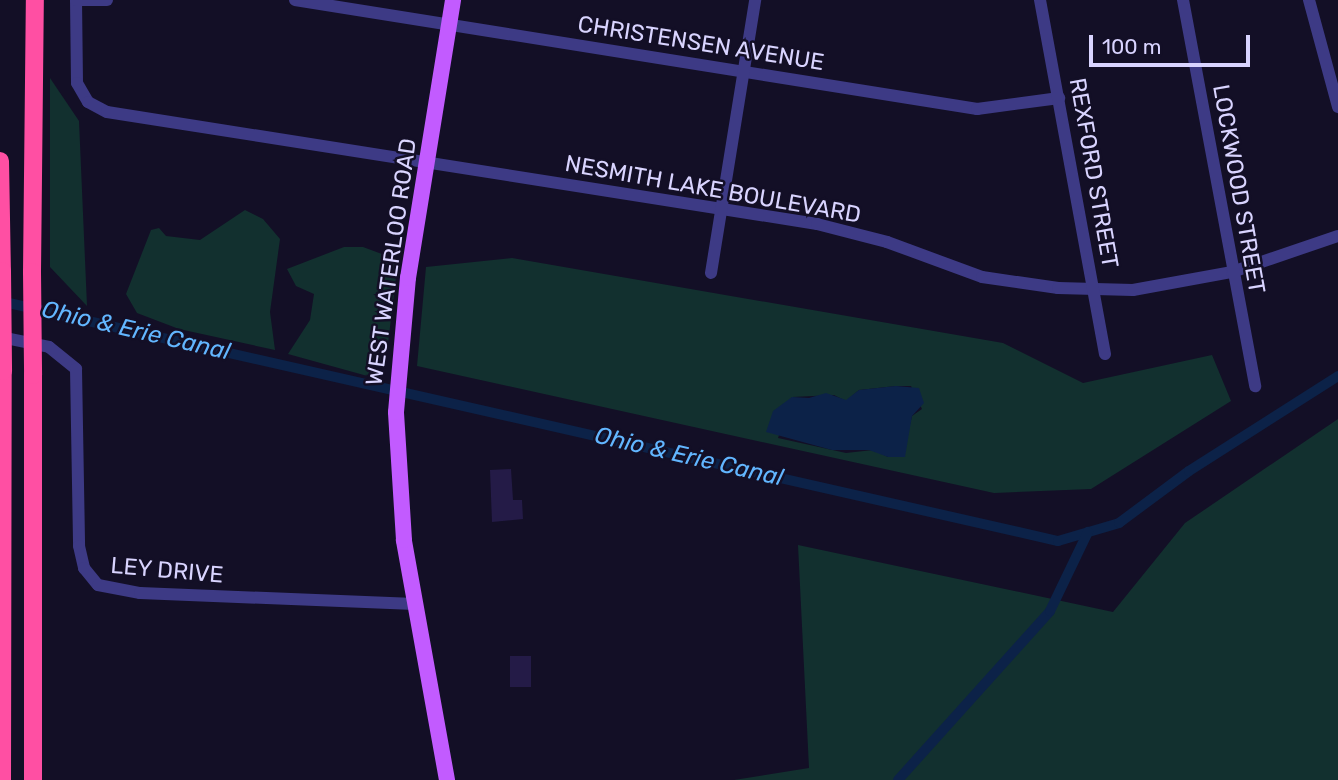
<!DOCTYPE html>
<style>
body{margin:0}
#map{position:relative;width:1338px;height:780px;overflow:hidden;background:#130f26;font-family:Rubik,sans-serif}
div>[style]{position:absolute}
.green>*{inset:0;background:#12302f}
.water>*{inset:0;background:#0c2248}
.canal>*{height:10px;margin:-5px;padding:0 5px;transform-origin:5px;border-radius:5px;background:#0c2248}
.building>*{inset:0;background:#241b47;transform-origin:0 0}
.minor>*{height:12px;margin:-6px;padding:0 6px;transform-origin:6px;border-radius:6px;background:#3d3a85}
.major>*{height:16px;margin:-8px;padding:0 8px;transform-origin:8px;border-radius:8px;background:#c25bff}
.highway>*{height:18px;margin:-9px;padding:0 9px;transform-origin:9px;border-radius:9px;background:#ff4fa3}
.highway-bridge>*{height:18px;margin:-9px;padding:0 9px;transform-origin:9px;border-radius:9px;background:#ff4fa3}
span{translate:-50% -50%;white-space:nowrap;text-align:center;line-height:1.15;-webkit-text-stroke:5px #130f26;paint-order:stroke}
.street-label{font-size:23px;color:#d9d4ff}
.water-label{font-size:24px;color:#62b6ff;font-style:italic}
.scale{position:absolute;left:1089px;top:35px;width:161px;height:32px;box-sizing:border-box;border:4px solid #d9d4ff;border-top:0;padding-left:9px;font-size:21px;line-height:24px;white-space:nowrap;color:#d9d4ff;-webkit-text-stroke:5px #130f26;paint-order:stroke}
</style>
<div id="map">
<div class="green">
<i style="clip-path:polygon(50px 78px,79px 121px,87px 306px,50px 267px)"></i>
<i style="clip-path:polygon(245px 210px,263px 219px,280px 239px,270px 312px,275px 350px,179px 329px,137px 313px,126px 294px,151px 230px,159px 228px,166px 236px,200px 240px)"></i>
<i style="clip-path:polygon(344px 247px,363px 247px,398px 260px,387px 352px,371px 377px,288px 354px,310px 320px,314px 294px,296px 286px,287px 269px)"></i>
<i style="clip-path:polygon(evenodd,512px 258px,1003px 343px,1083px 383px,1212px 355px,1231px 401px,1091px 489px,994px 493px,417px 366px,426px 267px,512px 258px,896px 386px,911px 386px,922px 409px,912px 416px,904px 450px,888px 457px,873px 450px,846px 453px,778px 438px,792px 397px,834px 395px,846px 401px,859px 390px,896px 386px)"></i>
<i style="clip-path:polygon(1338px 419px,1338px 780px,734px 780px,809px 768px,798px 545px,1113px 612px,1185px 523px)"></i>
</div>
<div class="water">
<i style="clip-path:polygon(896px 386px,919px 388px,924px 403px,912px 416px,905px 457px,888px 457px,869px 450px,832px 450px,766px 432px,773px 411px,792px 397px,809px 398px,826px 393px,846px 400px,859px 390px)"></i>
</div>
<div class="canal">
<i style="left:0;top:301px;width:1085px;rotate:12.78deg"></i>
<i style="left:1058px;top:541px;width:64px;rotate:-16.4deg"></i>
<i style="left:1119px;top:523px;width:87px;rotate:-36.6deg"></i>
<i style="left:1189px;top:471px;width:177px;rotate:-32.5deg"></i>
<i style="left:898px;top:780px;width:227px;rotate:-48deg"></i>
<i style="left:1050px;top:611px;width:88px;rotate:-64.3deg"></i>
</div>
<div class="building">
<i style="clip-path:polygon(511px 469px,513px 500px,522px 500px,523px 519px,492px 522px,490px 470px)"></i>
<i style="left:510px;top:656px;width:21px;height:31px"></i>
</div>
<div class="minor">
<i style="left:76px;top:0;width:83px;rotate:89.3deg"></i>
<i style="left:77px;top:83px;width:22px;rotate:60deg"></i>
<i style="left:88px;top:102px;width:21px;rotate:28deg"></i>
<i style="left:107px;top:112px;width:719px;rotate:8.96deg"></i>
<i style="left:817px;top:224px;width:72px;rotate:14.4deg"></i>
<i style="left:887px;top:242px;width:101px;rotate:20.2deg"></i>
<i style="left:982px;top:277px;width:77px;rotate:8.2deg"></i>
<i style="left:1058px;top:288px;width:75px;rotate:1.5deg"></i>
<i style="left:1133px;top:290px;width:101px;rotate:-10.3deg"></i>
<i style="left:1232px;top:272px;width:112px;rotate:-18.8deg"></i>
<i style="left:76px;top:0;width:31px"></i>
<i style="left:295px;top:0;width:691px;rotate:9.08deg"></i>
<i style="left:977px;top:109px;width:83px;rotate:-7.6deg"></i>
<i style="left:1040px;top:0;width:360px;rotate:79.6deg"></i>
<i style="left:1183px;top:0;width:393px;rotate:79.4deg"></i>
<i style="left:1309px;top:0;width:111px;rotate:74.8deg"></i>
<i style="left:711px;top:273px;width:277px;rotate:-80.8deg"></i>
<i style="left:0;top:337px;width:50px;rotate:11.5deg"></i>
<i style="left:49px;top:347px;width:35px;rotate:39deg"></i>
<i style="left:76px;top:369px;width:177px;rotate:89deg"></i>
<i style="left:79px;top:546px;width:23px;rotate:77deg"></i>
<i style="left:84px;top:568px;width:22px;rotate:51deg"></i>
<i style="left:98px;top:585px;width:43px;rotate:10.8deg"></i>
<i style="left:140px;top:593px;width:275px;rotate:2.3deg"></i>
</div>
<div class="major">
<i style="left:447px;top:780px;width:244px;rotate:-100.2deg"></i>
<i style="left:404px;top:540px;width:128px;rotate:-93.6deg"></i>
<i style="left:396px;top:412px;width:135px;rotate:-84.9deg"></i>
<i style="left:408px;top:278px;width:282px;rotate:-80.8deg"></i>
</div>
<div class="highway">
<i style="left:0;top:161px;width:110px;rotate:89deg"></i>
<i style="left:32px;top:272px;width:272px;rotate:-89.4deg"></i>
<i style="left:33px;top:375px;width:405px;rotate:90deg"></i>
<i style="left:2px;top:780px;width:409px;rotate:-89.9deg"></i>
</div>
<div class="highway-bridge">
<i style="left:2px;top:271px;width:100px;rotate:89.4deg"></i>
<i style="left:32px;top:272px;width:103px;rotate:89.4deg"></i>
</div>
<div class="street-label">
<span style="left:701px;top:43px;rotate:9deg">CHRISTENSEN AVENUE</span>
<span style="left:1094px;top:173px;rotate:80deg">REXFORD STREET</span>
<span style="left:713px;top:189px;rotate:10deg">NESMITH LAKE BOULEVARD</span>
<span style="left:1239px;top:189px;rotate:80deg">LOCKWOOD STREET</span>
<span style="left:391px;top:262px;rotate:-82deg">WEST WATERLOO ROAD</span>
<span style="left:167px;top:570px;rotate:5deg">LEY DRIVE</span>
</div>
<div class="water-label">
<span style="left:136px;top:331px;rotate:13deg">Ohio &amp; Erie Canal</span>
<span style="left:689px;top:457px;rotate:13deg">Ohio &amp; Erie Canal</span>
</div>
<div class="scale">100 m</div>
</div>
